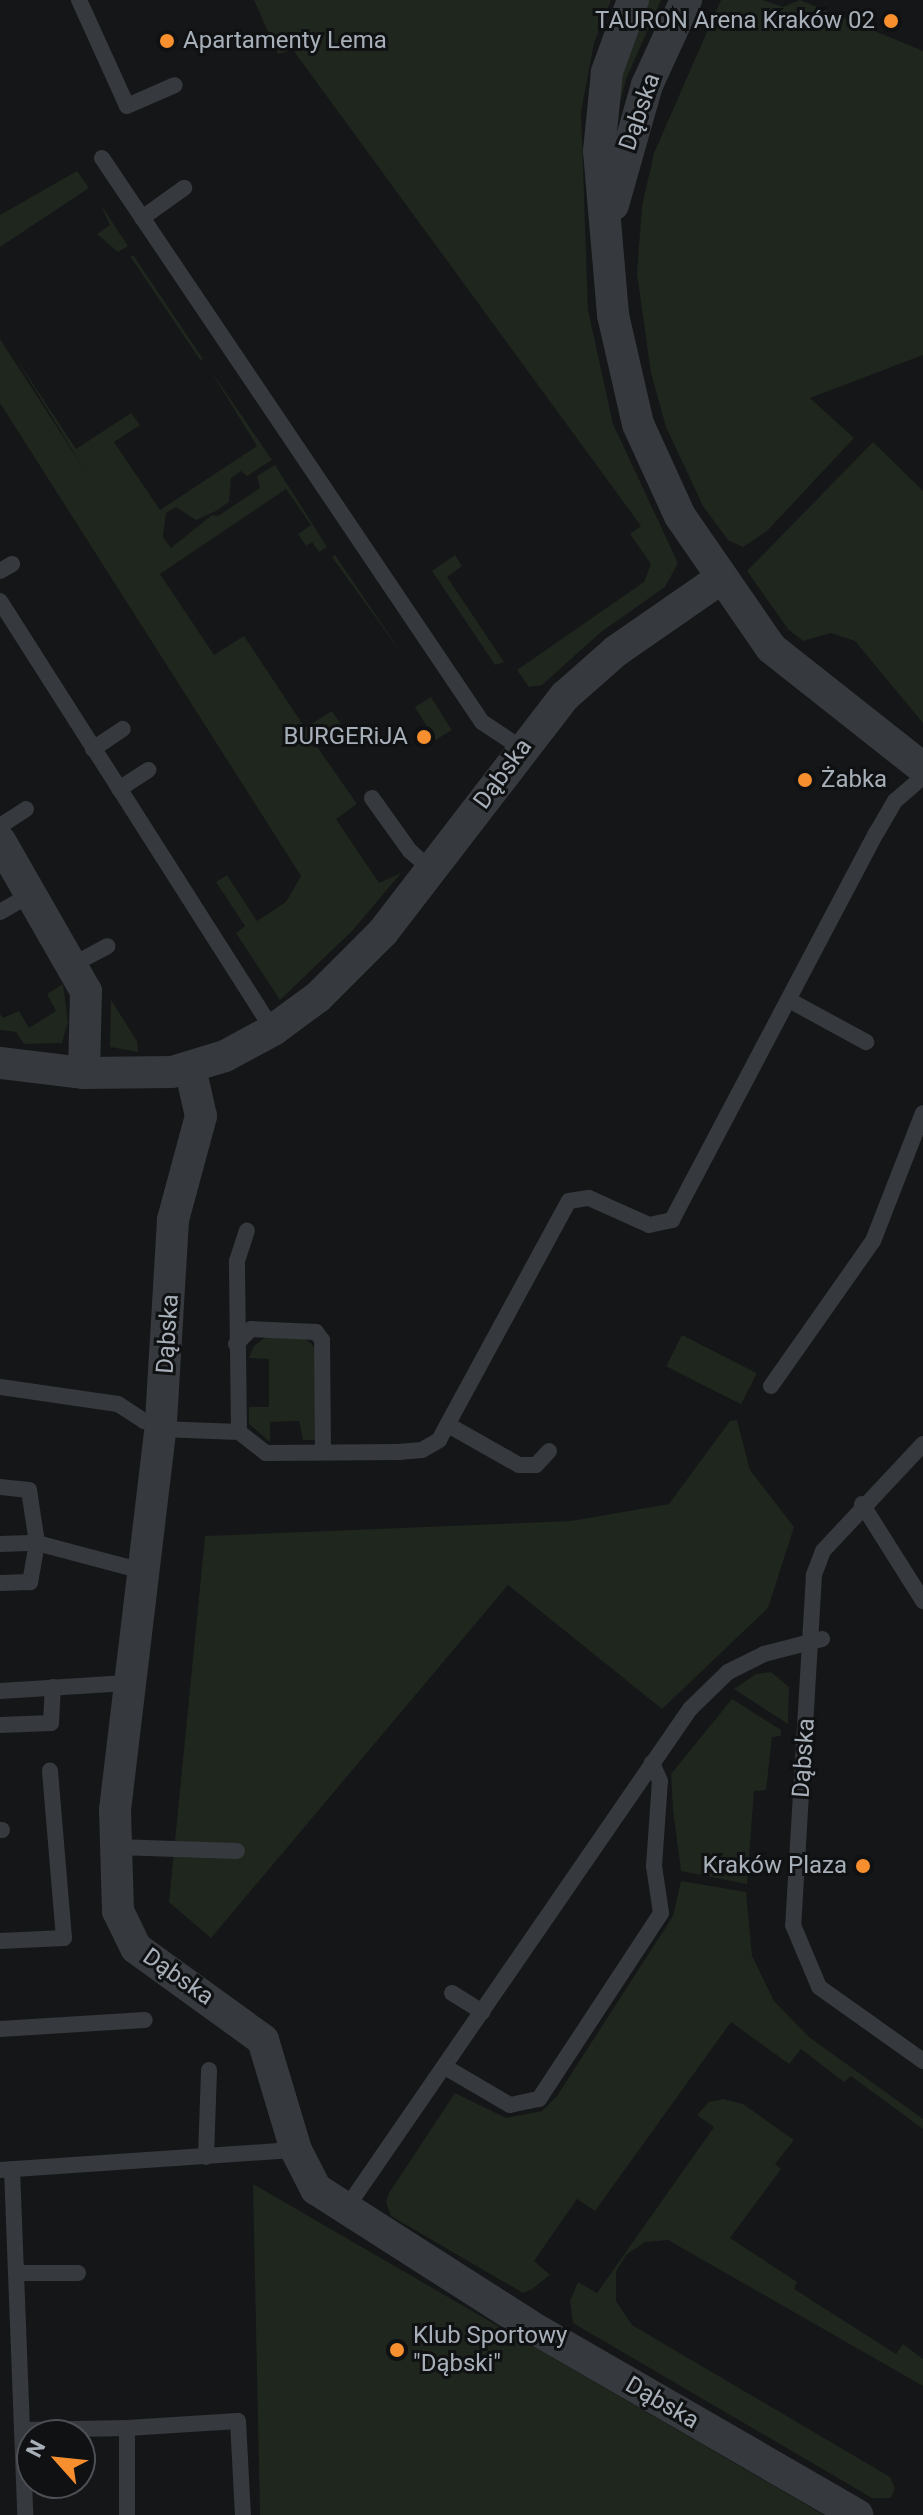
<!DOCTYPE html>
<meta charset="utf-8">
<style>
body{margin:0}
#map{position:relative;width:923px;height:2515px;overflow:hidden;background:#151618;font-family:Roboto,sans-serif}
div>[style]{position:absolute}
.green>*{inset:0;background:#1e261d;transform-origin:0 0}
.service>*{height:16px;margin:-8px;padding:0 8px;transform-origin:8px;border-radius:8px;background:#36393d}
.minor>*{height:32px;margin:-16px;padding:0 16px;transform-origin:16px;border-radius:16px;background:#36393d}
.dots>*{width:22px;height:22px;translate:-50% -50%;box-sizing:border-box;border:4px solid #101113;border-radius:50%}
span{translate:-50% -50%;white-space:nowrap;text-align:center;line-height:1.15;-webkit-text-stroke:6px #101113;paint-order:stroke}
.poi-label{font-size:24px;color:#a7afb8}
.right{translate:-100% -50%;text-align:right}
.left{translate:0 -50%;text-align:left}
.street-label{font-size:24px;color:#a7afb8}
.north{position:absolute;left:16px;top:2419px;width:80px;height:80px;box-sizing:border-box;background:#101113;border:2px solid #4c5055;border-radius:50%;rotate:297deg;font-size:22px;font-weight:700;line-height:32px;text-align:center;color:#a7afb8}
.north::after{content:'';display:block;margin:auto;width:28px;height:36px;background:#f78f2e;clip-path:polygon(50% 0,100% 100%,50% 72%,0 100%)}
</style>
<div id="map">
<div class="green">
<i style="clip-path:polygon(254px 0,611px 0,594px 43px,581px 112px,588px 310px,613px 424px,678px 563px,665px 587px,601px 632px,542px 685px,529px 687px,517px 670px,644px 582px,651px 564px,630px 534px,641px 526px,293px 50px,278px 54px)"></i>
<i style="clip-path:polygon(645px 0,661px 0,626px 79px,617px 115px,618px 72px)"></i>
<i style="clip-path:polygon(721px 0,763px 0,783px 7px,800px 0,923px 51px,923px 355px,810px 398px,854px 438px,767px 531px,743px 547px,728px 540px,703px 506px,666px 427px,651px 373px,637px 274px,642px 206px,654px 153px)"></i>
<i style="clip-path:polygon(77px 171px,89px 188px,0 247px,0 215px)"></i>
<i style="clip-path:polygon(101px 205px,128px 246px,118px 252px,97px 234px,110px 225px)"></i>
<i style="left:133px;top:255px;width:125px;height:3px;rotate:56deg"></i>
<i style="clip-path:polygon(0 339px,86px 472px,12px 352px,76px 449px,131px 413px,140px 425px,114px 442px,160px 510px,257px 446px,209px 368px,272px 460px,247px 476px,241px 471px,231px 478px,229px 502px,216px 511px,196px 520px,176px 507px,166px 513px,163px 537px,171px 548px,212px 515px,218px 516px,260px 488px,257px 476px,275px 465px,327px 547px,319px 552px,312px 542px,306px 546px,298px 534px,311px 525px,286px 489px,160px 574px,214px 655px,244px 636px,305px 728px,332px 711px,343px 727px,316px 745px,357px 804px,336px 819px,379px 883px,401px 873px,353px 930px,280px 1000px,236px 933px,245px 926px,216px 882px,227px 875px,257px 921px,286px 902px,301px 876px,0 403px)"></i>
<i style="clip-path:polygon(873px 442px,923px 491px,923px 723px,855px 641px,831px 633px,803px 641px,788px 629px,747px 571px)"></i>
<i style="clip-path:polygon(335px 555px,405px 658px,332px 557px)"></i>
<i style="clip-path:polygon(455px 555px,462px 566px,447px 577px,504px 662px,495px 665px,432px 571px)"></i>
<i style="left:431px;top:697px;width:39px;height:19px;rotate:58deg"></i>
<i style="clip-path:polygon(63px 984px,68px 1022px,62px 1043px,24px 1044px,16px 1032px,0 1030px,0 1014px,3px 1018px,19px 1011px,29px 1028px,56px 1011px,47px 994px)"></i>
<i style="clip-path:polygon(111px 1000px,137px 1041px,138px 1052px,110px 1047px)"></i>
<i style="clip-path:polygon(268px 1335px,301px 1336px,312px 1344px,318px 1356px,317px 1440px,303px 1440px,299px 1421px,270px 1422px,270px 1442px,249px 1424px,249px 1407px,269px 1407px,269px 1359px,249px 1358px,254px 1346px)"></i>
<i style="left:682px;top:1335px;width:84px;height:35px;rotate:27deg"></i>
<i style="clip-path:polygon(737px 1420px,750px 1470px,794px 1527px,768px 1608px,662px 1709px,508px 1585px,211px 1938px,169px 1902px,205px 1536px,571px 1521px,669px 1504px,730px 1421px)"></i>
<i style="clip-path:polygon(771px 1672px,789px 1687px,788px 1724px,734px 1689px,756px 1674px)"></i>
<i style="clip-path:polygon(732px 1699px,781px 1730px,781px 1736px,772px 1737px,766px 1790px,754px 1791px,747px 1884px,681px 1871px,673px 1810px,671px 1774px)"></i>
<i style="clip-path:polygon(681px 1881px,746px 1892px,752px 1956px,774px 2001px,809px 2037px,923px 2119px,923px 2129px,851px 2076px,844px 2082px,801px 2049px,789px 2064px,731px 2022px,595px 2211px,577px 2199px,534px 2261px,550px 2275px,532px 2289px,523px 2293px,391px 2216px,386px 2202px,389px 2193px,455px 2093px,506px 2118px,542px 2111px,557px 2096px,673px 1916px)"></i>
<i style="clip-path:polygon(723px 2099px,743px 2104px,794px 2140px,775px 2164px,781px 2169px,730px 2238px,797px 2282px,794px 2289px,896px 2354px,903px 2344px,923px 2359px,923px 2386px,668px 2240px,645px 2242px,626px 2255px,616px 2272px,616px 2301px,632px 2325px,890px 2477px,895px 2488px,891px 2498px,872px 2498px,573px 2323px,570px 2301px,578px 2282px,597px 2293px,714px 2127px,697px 2115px,709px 2102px)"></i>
<i style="clip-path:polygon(253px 2184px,824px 2515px,260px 2515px)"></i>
</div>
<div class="service">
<i style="left:79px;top:0;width:116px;rotate:65.6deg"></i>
<i style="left:127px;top:106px;width:52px;rotate:-23.6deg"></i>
<i style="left:102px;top:158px;width:680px;rotate:56.03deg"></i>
<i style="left:482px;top:722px;width:47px;rotate:33.7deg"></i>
<i style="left:142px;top:218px;width:52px;rotate:-35.5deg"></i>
<i style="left:0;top:571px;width:14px;rotate:-30deg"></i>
<i style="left:0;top:601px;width:508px;rotate:57.53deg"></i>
<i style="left:93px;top:749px;width:36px;rotate:-34deg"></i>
<i style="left:119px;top:789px;width:35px;rotate:-33deg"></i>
<i style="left:372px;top:798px;width:65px;rotate:54.4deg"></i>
<i style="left:410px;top:851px;width:30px;rotate:41deg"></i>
<i style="left:0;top:826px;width:31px;rotate:-33deg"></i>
<i style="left:0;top:912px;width:36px;rotate:-30deg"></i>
<i style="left:74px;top:964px;width:38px;rotate:-28deg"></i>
<i style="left:789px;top:1000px;width:88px;rotate:28.6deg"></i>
<i style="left:236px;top:1344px;width:21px;rotate:-45deg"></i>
<i style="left:251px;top:1329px;width:65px;rotate:2.6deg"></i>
<i style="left:316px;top:1332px;width:10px;rotate:53deg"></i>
<i style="left:322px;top:1340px;width:112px;rotate:89.5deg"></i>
<i style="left:771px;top:1386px;width:177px;rotate:-54.9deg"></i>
<i style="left:873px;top:1241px;width:137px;rotate:-68.7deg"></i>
<i style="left:0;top:1387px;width:119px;rotate:8.2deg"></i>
<i style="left:118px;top:1404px;width:31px;rotate:33deg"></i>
<i style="left:144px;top:1421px;width:17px;rotate:10deg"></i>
<i style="left:450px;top:1426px;width:79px;rotate:29.5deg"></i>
<i style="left:519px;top:1465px;width:17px"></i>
<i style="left:536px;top:1465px;width:19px;rotate:-47deg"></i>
<i style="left:160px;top:1429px;width:79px;rotate:2.2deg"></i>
<i style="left:239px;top:1432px;width:34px;rotate:38deg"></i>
<i style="left:266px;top:1453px;width:132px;rotate:-0.4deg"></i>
<i style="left:398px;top:1452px;width:24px;rotate:-5deg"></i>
<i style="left:422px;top:1450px;width:20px;rotate:-30deg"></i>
<i style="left:439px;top:1440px;width:272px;rotate:-61.5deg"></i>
<i style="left:569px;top:1201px;width:20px;rotate:-9deg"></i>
<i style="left:589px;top:1198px;width:66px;rotate:24.2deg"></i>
<i style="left:649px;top:1225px;width:24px;rotate:-12deg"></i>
<i style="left:672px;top:1220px;width:439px;rotate:-62.2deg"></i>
<i style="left:877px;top:832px;width:36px;rotate:-60deg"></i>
<i style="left:895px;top:801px;width:37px;rotate:-41deg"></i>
<i style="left:239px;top:1432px;width:171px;rotate:-90.7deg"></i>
<i style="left:237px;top:1261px;width:32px;rotate:-72deg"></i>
<i style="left:923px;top:1444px;width:146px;rotate:133.1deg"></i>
<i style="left:823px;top:1551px;width:26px;rotate:111deg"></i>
<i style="left:814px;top:1575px;width:351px;rotate:93.4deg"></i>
<i style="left:793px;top:1925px;width:67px;rotate:67.2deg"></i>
<i style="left:819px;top:1987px;width:128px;rotate:35.4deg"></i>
<i style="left:0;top:1487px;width:29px;rotate:6deg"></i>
<i style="left:29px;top:1490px;width:54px;rotate:81.4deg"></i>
<i style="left:37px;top:1543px;width:40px;rotate:100deg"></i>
<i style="left:30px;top:1582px;width:30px;rotate:178deg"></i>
<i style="left:862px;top:1504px;width:115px;rotate:57.8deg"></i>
<i style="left:0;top:1544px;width:37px;rotate:-2deg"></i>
<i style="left:37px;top:1543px;width:109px;rotate:14.9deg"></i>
<i style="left:0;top:1691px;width:127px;rotate:-3.6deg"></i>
<i style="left:0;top:1725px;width:51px;rotate:-2.2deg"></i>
<i style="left:51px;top:1723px;width:36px;rotate:-87deg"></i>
<i style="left:0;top:1830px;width:2px"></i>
<i style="left:116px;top:1847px;width:121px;rotate:1.9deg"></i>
<i style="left:0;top:1941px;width:64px;rotate:-2.7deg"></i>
<i style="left:64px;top:1938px;width:168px;rotate:-94.8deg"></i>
<i style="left:452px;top:1993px;width:36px;rotate:32deg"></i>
<i style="left:0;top:2029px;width:145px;rotate:-3.6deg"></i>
<i style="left:445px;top:2067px;width:75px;rotate:30.3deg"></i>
<i style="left:510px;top:2105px;width:30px;rotate:-12deg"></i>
<i style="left:539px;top:2099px;width:222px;rotate:-56.7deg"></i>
<i style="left:661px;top:1913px;width:48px;rotate:-98.5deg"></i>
<i style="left:654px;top:1866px;width:85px;rotate:-86deg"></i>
<i style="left:660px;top:1781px;width:20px;rotate:-114deg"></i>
<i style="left:206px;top:2157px;width:87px;rotate:-88deg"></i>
<i style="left:12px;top:2169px;width:346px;rotate:87.8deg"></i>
<i style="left:0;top:2170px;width:297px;rotate:-3.9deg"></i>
<i style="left:345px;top:2210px;width:608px;rotate:-55.45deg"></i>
<i style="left:690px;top:1709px;width:53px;rotate:-44.2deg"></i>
<i style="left:728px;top:1672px;width:40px;rotate:-26.6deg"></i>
<i style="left:764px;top:1654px;width:60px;rotate:-14.5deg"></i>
<i style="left:16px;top:2273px;width:62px"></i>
<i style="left:127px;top:2428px;width:111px;rotate:-3.6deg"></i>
<i style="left:238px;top:2421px;width:94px;rotate:87deg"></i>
<i style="left:22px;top:2430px;width:105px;rotate:-1.1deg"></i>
<i style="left:127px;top:2428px;width:87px;rotate:90deg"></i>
</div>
<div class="minor">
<i style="left:633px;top:0;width:77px;rotate:109.9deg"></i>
<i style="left:607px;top:72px;width:79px;rotate:95.8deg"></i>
<i style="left:599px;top:151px;width:165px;rotate:85.1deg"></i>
<i style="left:613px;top:315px;width:112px;rotate:77.1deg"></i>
<i style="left:638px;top:424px;width:101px;rotate:65.5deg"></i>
<i style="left:680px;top:516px;width:160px;rotate:55.4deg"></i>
<i style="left:771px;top:648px;width:194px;rotate:38.3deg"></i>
<i style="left:613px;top:205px;width:125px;rotate:-74.2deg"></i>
<i style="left:647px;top:85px;width:94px;rotate:-65.4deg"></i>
<i style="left:0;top:841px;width:173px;rotate:60.2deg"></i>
<i style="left:86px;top:991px;width:82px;rotate:91.4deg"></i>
<i style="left:0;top:1063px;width:85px;rotate:6.8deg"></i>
<i style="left:84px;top:1073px;width:88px;rotate:-0.7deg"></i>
<i style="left:172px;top:1072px;width:55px;rotate:-16.8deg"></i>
<i style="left:225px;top:1056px;width:55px;rotate:-28.4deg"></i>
<i style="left:273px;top:1030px;width:56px;rotate:-36.3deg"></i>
<i style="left:318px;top:997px;width:92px;rotate:-45deg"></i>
<i style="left:383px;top:932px;width:298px;rotate:-52.4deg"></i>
<i style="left:565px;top:696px;width:68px;rotate:-41.4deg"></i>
<i style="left:616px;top:651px;width:126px;rotate:-34.7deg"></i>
<i style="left:190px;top:1068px;width:49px;rotate:77.1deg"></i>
<i style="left:201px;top:1116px;width:108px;rotate:105.1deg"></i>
<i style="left:173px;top:1220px;width:204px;rotate:93.4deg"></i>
<i style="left:161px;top:1424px;width:389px;rotate:96.8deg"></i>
<i style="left:115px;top:1810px;width:101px;rotate:88.3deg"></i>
<i style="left:118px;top:1911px;width:41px;rotate:64.1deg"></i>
<i style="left:136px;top:1948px;width:157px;rotate:35.9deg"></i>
<i style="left:263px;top:2040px;width:115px;rotate:73.3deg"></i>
<i style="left:296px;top:2150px;width:44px;rotate:62.9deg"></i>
<i style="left:316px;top:2189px;width:254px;rotate:32.6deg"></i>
<i style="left:530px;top:2326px;width:378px;rotate:30deg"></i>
</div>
<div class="dots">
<i style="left:891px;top:21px;background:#f78f2e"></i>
<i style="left:167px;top:41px;background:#f78f2e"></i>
<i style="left:424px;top:737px;background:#f78f2e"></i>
<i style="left:805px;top:780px;background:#f78f2e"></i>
<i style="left:863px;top:1866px;background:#f78f2e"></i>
<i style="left:397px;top:2350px;background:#f78f2e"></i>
</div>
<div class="poi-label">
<span class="right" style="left:875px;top:21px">TAURON Arena Kraków 02</span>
<span class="left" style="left:183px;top:41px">Apartamenty Lema</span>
<span class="right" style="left:408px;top:737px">BURGERiJA</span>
<span class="left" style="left:821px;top:780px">Żabka</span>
<span class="right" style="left:847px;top:1866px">Kraków Plaza</span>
<span class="left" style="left:413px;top:2350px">Klub Sportowy<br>"Dąbski"</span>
</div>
<div class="street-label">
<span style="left:640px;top:112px;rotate:-71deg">Dąbska</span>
<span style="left:503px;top:774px;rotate:-54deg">Dąbska</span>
<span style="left:168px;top:1334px;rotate:-86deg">Dąbska</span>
<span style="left:804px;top:1758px;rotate:-86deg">Dąbska</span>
<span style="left:178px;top:1977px;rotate:35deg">Dąbska</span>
<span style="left:662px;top:2403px;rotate:30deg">Dąbska</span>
</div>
<div class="north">N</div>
</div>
